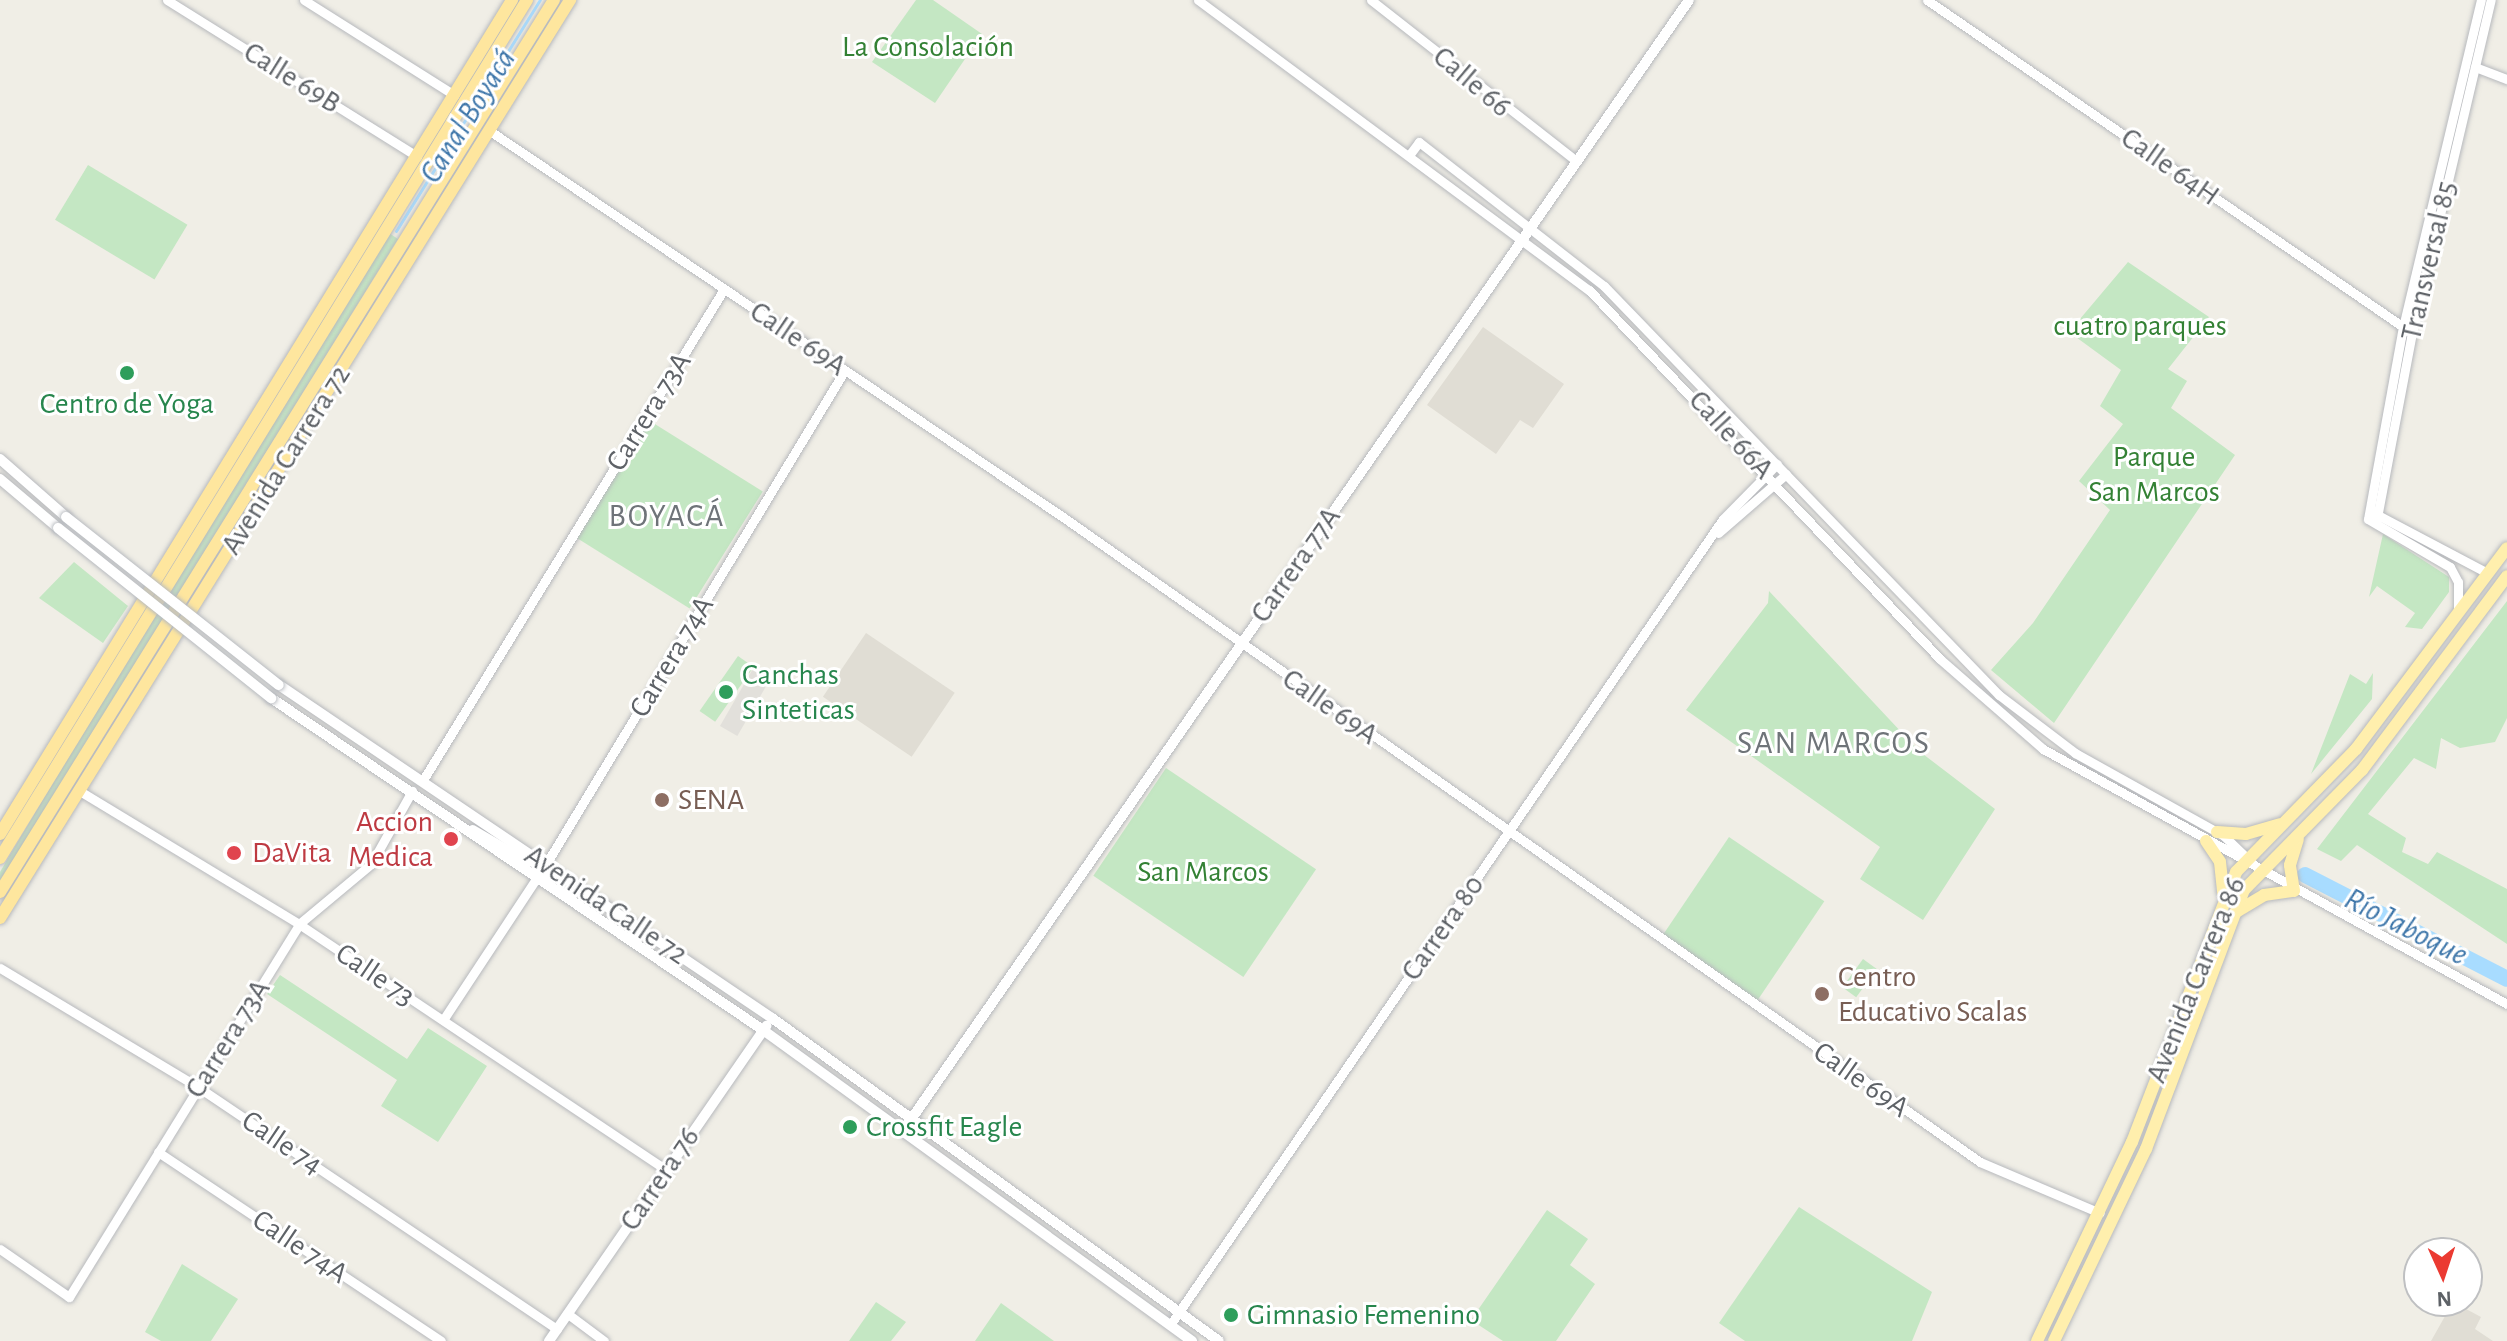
<!DOCTYPE html>
<meta charset="utf-8">
<style>
body{margin:0}
#map{position:relative;width:2507px;height:1341px;overflow:hidden;background:#f0eee6;font-family:"Alegreya Sans",sans-serif}
div>[style]{position:absolute}
.industrial>*{inset:0;background:#e2e0db;transform-origin:0 0}
.education>*{inset:0;background:#e0ddd4;transform-origin:0 0}
.green>*{inset:0;background:#c4e7c3;transform-origin:0 0}
.stream>*{height:3px;margin:-1.5px;padding:0 1.5px;transform-origin:1.5px;border-radius:1.5px;background:#a8dcff}
.river>*{height:16px;margin:-8px;padding:0 8px;transform-origin:8px;border-radius:8px;background:#a8dcff}
.roads{filter:drop-shadow(0 0 2px #b7b9bd) drop-shadow(0 0 2px #b7b9bd)}
.tertiary>*{height:9px;margin:-4.5px;padding:0 4.5px;transform-origin:4.5px;border-radius:4.5px;background:#fff}
.secondary>*{height:10px;margin:-5px;padding:0 5px;transform-origin:5px;border-radius:5px;background:#fff}
.primary>*{height:12px;margin:-6px;padding:0 6px;transform-origin:6px;border-radius:6px;background:#ffefad}
.trunk>*{height:12px;margin:-6px;padding:0 6px;transform-origin:6px;border-radius:6px;background:#fee69e}
.bridges{filter:drop-shadow(0 0 2px #b8bbc0) drop-shadow(0 0 2px #b8bbc0)}
.secondary-bridge>*{height:10px;margin:-5px;padding:0 5px;transform-origin:5px;border-radius:5px;background:#fff}
.dots>*{width:22px;height:22px;translate:-50% -50%;box-sizing:border-box;border:4px solid #fff;border-radius:50%}
span{translate:-50% -50%;white-space:nowrap;text-align:center;line-height:1.15;-webkit-text-stroke:6px #fff;paint-order:stroke}
.park-label{font-size:30px;color:#338134}
.street-label{font-size:30px;color:#5e6267}
.leisure-label{font-size:30px;color:#27864d}
.left{translate:0 -50%;text-align:left}
.education-label{font-size:30px;color:#785e54}
.health-label{font-size:30px;color:#be3a42}
.right{translate:-100% -50%;text-align:right}
.water-label{font-size:32px;color:#3f77aa;font-style:italic}
.neighbourhood-label{font-size:32px;color:#6f7479;letter-spacing:2px}
.north{position:absolute;left:2403px;top:1237px;width:80px;height:80px;box-sizing:border-box;background:#fff;border:2px solid #bfc0c2;border-radius:50%;rotate:177deg;font-size:22px;font-weight:700;line-height:32px;text-align:center;color:#5e6267}
.north::after{content:'';display:block;margin:auto;width:28px;height:36px;background:#eb3a32;clip-path:polygon(50% 0,100% 100%,50% 72%,0 100%)}
</style>
<div id="map">
<div class="industrial">
<i style="left:754px;top:667px;width:20px;height:68px;rotate:30deg"></i>
</div>
<div class="education">
<i style="clip-path:polygon(1483px 327px,1564px 384px,1533px 428px,1520px 420px,1496px 454px,1427px 405px)"></i>
<i style="left:866px;top:633px;width:107px;height:77px;rotate:34deg"></i>
<i style="clip-path:polygon(2453px 1302px,2481px 1317px,2475px 1329px,2493px 1341px,2431px 1341px)"></i>
</div>
<div class="green">
<i style="clip-path:polygon(916px 0,933px 0,982px 34px,935px 103px,872px 62px)"></i>
<i style="left:88px;top:165px;width:116px;height:64px;rotate:31deg"></i>
<i style="clip-path:polygon(389px 233px,398px 239px,0 883px,0 872px,86px 727px)"></i>
<i style="clip-path:polygon(2128px 262px,2209px 317px,2168px 369px,2187px 381px,2171px 408px,2235px 455px,2054px 723px,1991px 670px,2033px 623px,2110px 510px,2079px 481px,2123px 424px,2100px 406px,2121px 370px,2069px 332px)"></i>
<i style="left:650px;top:421px;width:133px;height:138px;rotate:32deg"></i>
<i style="clip-path:polygon(2383px 534px,2449px 577px,2449px 592px,2422px 629px,2405px 627px,2415px 613px,2377px 586px,2369px 597px)"></i>
<i style="clip-path:polygon(74px 562px,128px 606px,103px 643px,39px 598px)"></i>
<i style="clip-path:polygon(1769px 591px,1919px 751px,1995px 809px,1923px 920px,1860px 879px,1880px 847px,1686px 710px,1768px 603px)"></i>
<i style="clip-path:polygon(2507px 601px,2507px 718px,2495px 742px,2460px 748px,2441px 738px,2436px 769px,2414px 758px,2368px 814px,2406px 838px,2402px 852px,2428px 864px,2437px 852px,2507px 889px,2507px 944px,2357px 845px,2341px 861px,2317px 849px)"></i>
<i style="left:738px;top:656px;width:19px;height:67px;rotate:35deg"></i>
<i style="clip-path:polygon(2373px 673px,2372px 699px,2311px 774px,2350px 674px,2366px 684px)"></i>
<i style="left:1166px;top:768px;width:181px;height:130px;rotate:34deg"></i>
<i style="left:1729px;top:837px;width:115px;height:121px;rotate:34deg"></i>
<i style="left:1863px;top:959px;width:17px;height:35px;rotate:36deg"></i>
<i style="clip-path:polygon(280px 975px,407px 1059px,428px 1028px,487px 1066px,438px 1142px,381px 1106px,397px 1080px,267px 994px)"></i>
<i style="clip-path:polygon(1799px 1207px,1932px 1292px,1912px 1341px,1745px 1341px,1719px 1323px)"></i>
<i style="clip-path:polygon(1547px 1210px,1588px 1239px,1570px 1265px,1595px 1284px,1556px 1341px,1503px 1341px,1471px 1320px)"></i>
<i style="clip-path:polygon(182px 1264px,238px 1299px,211px 1341px,161px 1341px,145px 1332px)"></i>
<i style="clip-path:polygon(876px 1302px,906px 1322px,891px 1341px,849px 1341px)"></i>
<i style="clip-path:polygon(1001px 1303px,1054px 1341px,975px 1341px)"></i>
</div>
<div class="stream">
<i style="left:396px;top:231px;width:272px;rotate:-58.1deg"></i>
</div>
<div class="river">
<i style="left:2305px;top:875px;width:227px;rotate:27.2deg"></i>
</div>
<div class="roads">
<div class="tertiary">
<i style="left:167px;top:0;width:295px;rotate:32deg"></i>
<i style="left:304px;top:0;width:178px;rotate:32.3deg"></i>
<i style="left:1198px;top:0;width:487px;rotate:36.6deg"></i>
<i style="left:1589px;top:290px;width:509px;rotate:46.43deg"></i>
<i style="left:1940px;top:659px;width:137px;rotate:41.1deg"></i>
<i style="left:2043px;top:749px;width:529px;rotate:28.79deg"></i>
<i style="left:1371px;top:0;width:261px;rotate:38.1deg"></i>
<i style="left:1927px;top:0;width:588px;rotate:34.47deg"></i>
<i style="left:2475px;top:67px;width:34px;rotate:21deg"></i>
<i style="left:490px;top:131px;width:691px;rotate:33.97deg"></i>
<i style="left:1063px;top:517px;width:1121px;rotate:35.12deg"></i>
<i style="left:1980px;top:1162px;width:130px;rotate:23deg"></i>
<i style="left:1410px;top:154px;width:15px;rotate:-53deg"></i>
<i style="left:1419px;top:142px;width:234px;rotate:37.9deg"></i>
<i style="left:1604px;top:286px;width:569px;rotate:46deg"></i>
<i style="left:1999px;top:695px;width:96px;rotate:37.3deg"></i>
<i style="left:2075px;top:753px;width:171px;rotate:29.1deg"></i>
<i style="left:2224px;top:836px;width:39px;rotate:44deg"></i>
<i style="left:2372px;top:512px;width:129px;rotate:27.8deg"></i>
<i style="left:2376px;top:523px;width:193px;rotate:-79.3deg"></i>
<i style="left:2412px;top:333px;width:342px;rotate:-76.7deg"></i>
<i style="left:1718px;top:533px;width:90px;rotate:-40.9deg"></i>
<i style="left:2458px;top:609px;width:27px;rotate:-90deg"></i>
<i style="left:2458px;top:582px;width:17px;rotate:-118deg"></i>
<i style="left:2450px;top:567px;width:95px;rotate:-149.7deg"></i>
<i style="left:2368px;top:519px;width:195px;rotate:-79.7deg"></i>
<i style="left:2403px;top:327px;width:336px;rotate:-76.6deg"></i>
<i style="left:423px;top:780px;width:576px;rotate:-58.49deg"></i>
<i style="left:78px;top:790px;width:258px;rotate:31.2deg"></i>
<i style="left:299px;top:924px;width:443px;rotate:33.8deg"></i>
<i style="left:472px;top:829px;width:64px;rotate:30.2deg"></i>
<i style="left:527px;top:861px;width:19px;rotate:9deg"></i>
<i style="left:546px;top:864px;width:577px;rotate:-58.82deg"></i>
<i style="left:0;top:968px;width:231px;rotate:31deg"></i>
<i style="left:198px;top:1087px;width:433px;rotate:34deg"></i>
<i style="left:443px;top:1020px;width:173px;rotate:-56.6deg"></i>
<i style="left:538px;top:876px;width:22px;rotate:5deg"></i>
<i style="left:158px;top:1152px;width:340px;rotate:33.7deg"></i>
<i style="left:0;top:1249px;width:84px;rotate:34.8deg"></i>
<i style="left:69px;top:1297px;width:438px;rotate:-58.3deg"></i>
<i style="left:299px;top:924px;width:94px;rotate:-39.8deg"></i>
<i style="left:371px;top:864px;width:84px;rotate:-60.7deg"></i>
<i style="left:568px;top:1314px;width:45px;rotate:36.9deg"></i>
<i style="left:1170px;top:1325px;width:977px;rotate:-55.55deg"></i>
<i style="left:1723px;top:519px;width:77px;rotate:-45.5deg"></i>
</div>
<div class="secondary">
<i style="left:0;top:459px;width:88px;rotate:41.3deg"></i>
<i style="left:0;top:479px;width:76px;rotate:40.2deg"></i>
<i style="left:279px;top:685px;width:595px;rotate:34.04deg"></i>
<i style="left:772px;top:1018px;width:551px;rotate:35.85deg"></i>
<i style="left:271px;top:698px;width:594px;rotate:34.01deg"></i>
<i style="left:763px;top:1030px;width:530px;rotate:35.94deg"></i>
<i style="left:903px;top:1131px;width:1377px;rotate:-55.2deg"></i>
<i style="left:549px;top:1341px;width:383px;rotate:-55.4deg"></i>
</div>
<div class="primary">
<i style="left:2217px;top:832px;width:29px;rotate:4deg"></i>
<i style="left:2246px;top:834px;width:35px;rotate:-16deg"></i>
<i style="left:2206px;top:841px;width:25px;rotate:56deg"></i>
<i style="left:2220px;top:862px;width:31px;rotate:84deg"></i>
<i style="left:2236px;top:912px;width:33px;rotate:-31deg"></i>
<i style="left:2264px;top:895px;width:30px;rotate:-8deg"></i>
<i style="left:2294px;top:891px;width:26px;rotate:-99deg"></i>
<i style="left:2290px;top:865px;width:27px;rotate:-73deg"></i>
<i style="left:2037px;top:1341px;width:221px;rotate:-64.5deg"></i>
<i style="left:2132px;top:1142px;width:289px;rotate:-68.9deg"></i>
<i style="left:2236px;top:872px;width:172px;rotate:-45.7deg"></i>
<i style="left:2356px;top:749px;width:251px;rotate:-53.1deg"></i>
<i style="left:2054px;top:1341px;width:213px;rotate:-64.4deg"></i>
<i style="left:2146px;top:1149px;width:277px;rotate:-69.3deg"></i>
<i style="left:2244px;top:890px;width:168px;rotate:-45.5deg"></i>
<i style="left:2362px;top:770px;width:242px;rotate:-53.2deg"></i>
</div>
<div class="trunk">
<i style="left:0;top:834px;width:979px;rotate:-58.45deg"></i>
<i style="left:0;top:858px;width:1007px;rotate:-58.44deg"></i>
<i style="left:0;top:892px;width:1050px;rotate:-58.16deg"></i>
<i style="left:0;top:918px;width:1081px;rotate:-58.16deg"></i>
</div>
</div>
<div class="bridges">
<div class="secondary-bridge">
<i style="left:66px;top:517px;width:271px;rotate:38.3deg"></i>
<i style="left:58px;top:528px;width:273px;rotate:38.6deg"></i>
</div>
</div>
<div class="dots">
<i style="left:127px;top:373px;background:#2e9e5b"></i>
<i style="left:726px;top:692px;background:#2e9e5b"></i>
<i style="left:662px;top:800px;background:#8d6e63"></i>
<i style="left:451px;top:839px;background:#e0444e"></i>
<i style="left:234px;top:853px;background:#e0444e"></i>
<i style="left:1822px;top:994px;background:#8d6e63"></i>
<i style="left:850px;top:1127px;background:#2e9e5b"></i>
<i style="left:1231px;top:1315px;background:#2e9e5b"></i>
</div>
<div class="park-label">
<span style="left:928px;top:47px">La Consolación</span>
<span style="left:2140px;top:326px">cuatro parques</span>
<span style="left:2154px;top:474px">Parque<br>San Marcos</span>
<span style="left:1203px;top:872px">San Marcos</span>
</div>
<div class="street-label">
<span style="left:292px;top:78px;rotate:32deg">Calle 69B</span>
<span style="left:1472px;top:82px;rotate:40deg">Calle 66</span>
<span style="left:2170px;top:167px;rotate:35deg">Calle 64H</span>
<span style="left:2429px;top:261px;rotate:-77deg">Transversal 85</span>
<span style="left:798px;top:339px;rotate:34deg">Calle 69A</span>
<span style="left:649px;top:412px;rotate:-58deg">Carrera 73A</span>
<span style="left:1731px;top:435px;rotate:47deg">Calle 66A</span>
<span style="left:286px;top:460px;rotate:-58deg">Avenida Carrera 72</span>
<span style="left:1296px;top:565px;rotate:-55deg">Carrera 77A</span>
<span style="left:672px;top:657px;rotate:-59deg">Carrera 74A</span>
<span style="left:1330px;top:707px;rotate:35deg">Calle 69A</span>
<span style="left:606px;top:905px;rotate:34deg">Avenida Calle 72</span>
<span style="left:1443px;top:928px;rotate:-55deg">Carrera 80</span>
<span style="left:375px;top:975px;rotate:34deg">Calle 73</span>
<span style="left:2196px;top:980px;rotate:-68deg">Avenida Carrera 86</span>
<span style="left:228px;top:1039px;rotate:-58deg">Carrera 73A</span>
<span style="left:1861px;top:1080px;rotate:35deg">Calle 69A</span>
<span style="left:282px;top:1143px;rotate:34deg">Calle 74</span>
<span style="left:660px;top:1179px;rotate:-56deg">Carrera 76</span>
<span style="left:300px;top:1247px;rotate:34deg">Calle 74A</span>
</div>
<div class="leisure-label">
<span style="left:127px;top:404px">Centro de Yoga</span>
<span class="left" style="left:742px;top:692px">Canchas<br>Sinteticas</span>
<span class="left" style="left:866px;top:1127px">Crossfit Eagle</span>
<span class="left" style="left:1247px;top:1315px">Gimnasio Femenino</span>
</div>
<div class="education-label">
<span class="left" style="left:678px;top:800px">SENA</span>
<span class="left" style="left:1838px;top:994px">Centro<br>Educativo Scalas</span>
</div>
<div class="health-label">
<span class="right" style="left:433px;top:839px">Accion<br>Medica</span>
<span class="left" style="left:252px;top:853px">DaVita</span>
</div>
<div class="water-label">
<span style="left:468px;top:116px;rotate:-58deg">Canal Boyacá</span>
<span style="left:2406px;top:927px;rotate:27deg">Río Jaboque</span>
</div>
<div class="neighbourhood-label">
<span style="left:667px;top:516px">BOYACÁ</span>
<span style="left:1834px;top:743px">SAN MARCOS</span>
</div>
<div class="north">N</div>
</div>
